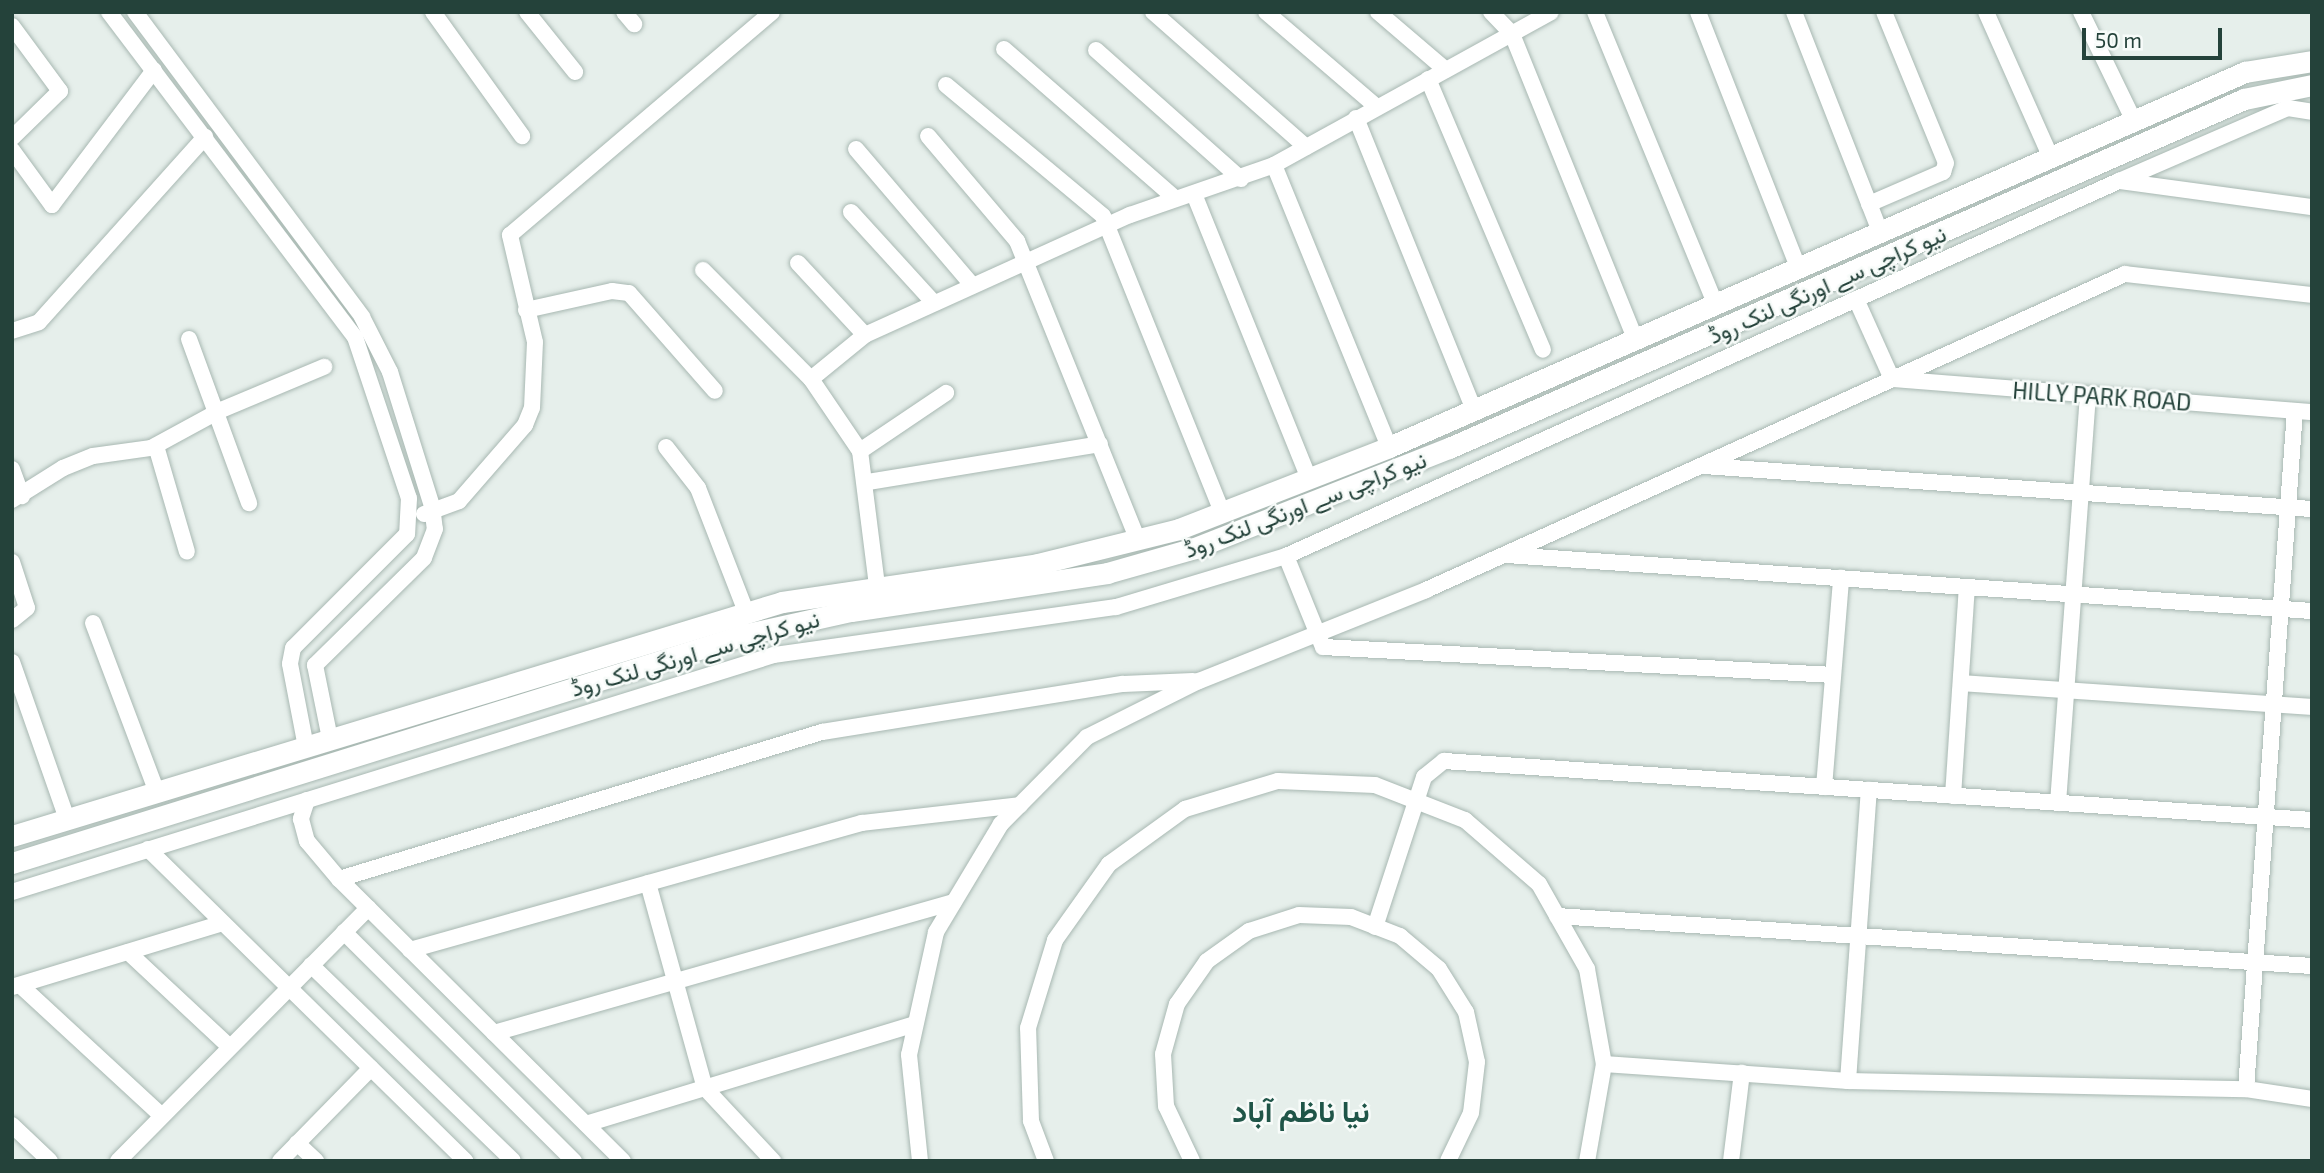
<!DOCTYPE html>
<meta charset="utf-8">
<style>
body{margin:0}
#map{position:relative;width:2324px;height:1173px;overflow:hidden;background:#e6efeb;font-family:"Exo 2",Vazirmatn,sans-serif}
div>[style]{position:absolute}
.roads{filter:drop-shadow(0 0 2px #a8b8b2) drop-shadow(0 0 2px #a8b8b2)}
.street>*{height:16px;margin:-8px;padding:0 8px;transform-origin:8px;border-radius:8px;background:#fff}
.secondary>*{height:21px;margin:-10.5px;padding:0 10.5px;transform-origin:10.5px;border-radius:10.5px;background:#fff}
span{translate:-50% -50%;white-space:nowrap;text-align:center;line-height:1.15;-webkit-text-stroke:5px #f7fbf9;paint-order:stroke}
.street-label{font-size:23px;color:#24423a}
.district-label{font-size:30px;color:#1f5548;font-weight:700}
.frame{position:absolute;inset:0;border:14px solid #24423a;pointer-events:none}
.scale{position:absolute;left:2082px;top:28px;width:140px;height:32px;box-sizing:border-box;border:4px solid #24423a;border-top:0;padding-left:9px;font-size:21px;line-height:24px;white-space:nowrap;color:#24423a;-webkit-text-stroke:5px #f7fbf9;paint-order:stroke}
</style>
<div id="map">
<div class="roads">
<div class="street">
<i style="left:109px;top:12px;width:408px;rotate:52.9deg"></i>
<i style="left:355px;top:337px;width:170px;rotate:71.5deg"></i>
<i style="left:409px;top:498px;width:36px;rotate:93deg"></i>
<i style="left:407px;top:534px;width:161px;rotate:135deg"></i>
<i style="left:293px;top:648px;width:16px;rotate:101deg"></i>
<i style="left:290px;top:664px;width:85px;rotate:79.1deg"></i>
<i style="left:135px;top:12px;width:380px;rotate:53.3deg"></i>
<i style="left:362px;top:317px;width:62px;rotate:63deg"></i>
<i style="left:390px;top:372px;width:140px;rotate:72.6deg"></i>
<i style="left:432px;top:506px;width:23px;rotate:83deg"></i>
<i style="left:435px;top:529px;width:31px;rotate:111deg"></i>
<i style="left:424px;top:558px;width:153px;rotate:135.5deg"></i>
<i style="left:315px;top:665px;width:76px;rotate:78.5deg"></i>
<i style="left:433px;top:12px;width:153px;rotate:54.3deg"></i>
<i style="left:527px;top:12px;width:77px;rotate:51.3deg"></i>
<i style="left:624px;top:12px;width:16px;rotate:50deg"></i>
<i style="left:1153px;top:12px;width:204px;rotate:41.4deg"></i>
<i style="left:1266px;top:12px;width:146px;rotate:40.6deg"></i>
<i style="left:1378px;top:12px;width:89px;rotate:40.5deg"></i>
<i style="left:1491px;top:12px;width:30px;rotate:46deg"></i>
<i style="left:1512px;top:34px;width:328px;rotate:68deg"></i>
<i style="left:1595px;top:12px;width:315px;rotate:67.6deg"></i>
<i style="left:1698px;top:12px;width:274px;rotate:68.6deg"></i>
<i style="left:1794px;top:12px;width:235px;rotate:68.6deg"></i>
<i style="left:1986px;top:12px;width:158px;rotate:66deg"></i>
<i style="left:2081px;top:12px;width:119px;rotate:64.1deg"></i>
<i style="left:12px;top:26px;width:81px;rotate:53.6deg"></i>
<i style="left:60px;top:91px;width:67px;rotate:135.6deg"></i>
<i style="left:1004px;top:49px;width:227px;rotate:41.1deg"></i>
<i style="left:1096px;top:50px;width:194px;rotate:41.7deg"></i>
<i style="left:1428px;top:79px;width:294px;rotate:67deg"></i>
<i style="left:946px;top:85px;width:204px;rotate:39.8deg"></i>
<i style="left:1103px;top:216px;width:321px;rotate:68.1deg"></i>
<i style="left:1356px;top:118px;width:315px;rotate:68deg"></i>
<i style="left:928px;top:136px;width:138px;rotate:49.7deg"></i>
<i style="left:1017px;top:241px;width:323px;rotate:68deg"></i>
<i style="left:856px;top:149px;width:179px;rotate:49.5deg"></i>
<i style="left:12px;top:150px;width:68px;rotate:54deg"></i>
<i style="left:52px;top:205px;width:169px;rotate:-52.9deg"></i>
<i style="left:1274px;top:165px;width:305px;rotate:67.8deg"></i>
<i style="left:2119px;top:181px;width:184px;rotate:-23.4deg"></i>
<i style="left:2288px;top:108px;width:24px;rotate:9deg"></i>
<i style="left:1194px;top:194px;width:307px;rotate:68deg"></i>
<i style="left:1869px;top:204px;width:81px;rotate:-23.4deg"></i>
<i style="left:1943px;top:172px;width:9px;rotate:-72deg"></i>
<i style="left:1946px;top:163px;width:163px;rotate:-112.3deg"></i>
<i style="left:851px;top:212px;width:123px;rotate:47.6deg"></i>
<i style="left:798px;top:263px;width:98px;rotate:47.1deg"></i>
<i style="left:703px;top:270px;width:153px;rotate:45.3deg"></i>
<i style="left:811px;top:379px;width:87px;rotate:55.8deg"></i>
<i style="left:860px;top:451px;width:136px;rotate:82.8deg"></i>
<i style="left:1856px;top:299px;width:88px;rotate:65.8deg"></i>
<i style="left:1892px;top:379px;width:421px;rotate:4.5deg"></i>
<i style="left:526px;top:310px;width:88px;rotate:-12.5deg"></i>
<i style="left:612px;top:291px;width:17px;rotate:7deg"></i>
<i style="left:629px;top:293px;width:130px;rotate:48.7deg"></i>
<i style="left:12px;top:331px;width:28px;rotate:-18deg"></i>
<i style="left:39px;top:322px;width:249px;rotate:-48.1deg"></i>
<i style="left:189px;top:339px;width:175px;rotate:69.9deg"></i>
<i style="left:811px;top:379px;width:70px;rotate:-39.2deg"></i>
<i style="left:865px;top:335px;width:291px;rotate:-24.4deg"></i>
<i style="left:1130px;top:215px;width:152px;rotate:-19.1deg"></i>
<i style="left:1274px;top:165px;width:316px;rotate:-28.9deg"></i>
<i style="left:156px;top:446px;width:110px;rotate:73.7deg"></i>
<i style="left:666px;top:447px;width:52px;rotate:52deg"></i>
<i style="left:698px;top:488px;width:133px;rotate:68.8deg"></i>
<i style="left:860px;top:451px;width:104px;rotate:-34deg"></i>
<i style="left:1704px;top:466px;width:610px;rotate:4.05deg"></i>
<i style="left:12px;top:469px;width:29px;rotate:70deg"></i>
<i style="left:868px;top:482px;width:235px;rotate:-9.3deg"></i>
<i style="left:12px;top:500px;width:60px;rotate:-32.1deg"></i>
<i style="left:63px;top:468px;width:32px;rotate:-22deg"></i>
<i style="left:93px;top:456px;width:59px;rotate:-7.9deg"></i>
<i style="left:151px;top:448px;width:80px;rotate:-28.5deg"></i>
<i style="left:221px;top:410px;width:112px;rotate:-22.7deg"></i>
<i style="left:424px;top:514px;width:37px;rotate:-20deg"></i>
<i style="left:459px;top:501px;width:101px;rotate:-49deg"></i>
<i style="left:525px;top:425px;width:18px;rotate:-68deg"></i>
<i style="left:532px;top:408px;width:66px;rotate:-87.4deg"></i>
<i style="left:535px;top:342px;width:110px;rotate:-103.2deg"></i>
<i style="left:510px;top:235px;width:344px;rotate:-40.4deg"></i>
<i style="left:1507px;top:555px;width:807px;rotate:3.98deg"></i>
<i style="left:1286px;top:556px;width:98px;rotate:67.9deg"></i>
<i style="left:1323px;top:647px;width:511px;rotate:3.14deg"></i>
<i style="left:12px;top:562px;width:48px;rotate:71.9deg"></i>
<i style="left:27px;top:608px;width:19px;rotate:141deg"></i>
<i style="left:93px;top:623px;width:181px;rotate:69.3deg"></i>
<i style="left:12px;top:662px;width:166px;rotate:70.7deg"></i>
<i style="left:1961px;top:683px;width:352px;rotate:3.9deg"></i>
<i style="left:1824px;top:787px;width:210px;rotate:-85.3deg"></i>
<i style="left:1953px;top:796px;width:209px;rotate:-86.2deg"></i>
<i style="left:307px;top:800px;width:20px;rotate:108deg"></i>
<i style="left:301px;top:819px;width:23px;rotate:75deg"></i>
<i style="left:307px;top:841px;width:50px;rotate:49.9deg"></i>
<i style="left:339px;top:879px;width:400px;rotate:44.8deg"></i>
<i style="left:2058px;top:803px;width:409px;rotate:-85.8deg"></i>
<i style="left:148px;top:849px;width:445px;rotate:44.5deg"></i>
<i style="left:339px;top:879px;width:505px;rotate:-16.93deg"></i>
<i style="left:822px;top:732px;width:305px;rotate:-9.1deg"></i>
<i style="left:1123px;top:684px;width:70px;rotate:-2.5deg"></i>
<i style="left:648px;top:883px;width:213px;rotate:74.5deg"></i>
<i style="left:705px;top:1088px;width:100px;rotate:47deg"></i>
<i style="left:12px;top:892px;width:798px;rotate:-17.28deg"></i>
<i style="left:774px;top:655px;width:345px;rotate:-8deg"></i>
<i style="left:1116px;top:607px;width:177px;rotate:-16.7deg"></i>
<i style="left:1286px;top:556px;width:914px;rotate:-24.24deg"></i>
<i style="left:2119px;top:181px;width:195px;rotate:7.7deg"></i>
<i style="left:1557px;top:916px;width:757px;rotate:3.79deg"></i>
<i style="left:1375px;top:927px;width:158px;rotate:-71.9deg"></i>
<i style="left:1424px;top:777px;width:26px;rotate:-39deg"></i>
<i style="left:1444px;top:761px;width:870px;rotate:3.89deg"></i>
<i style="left:344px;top:932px;width:325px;rotate:44.9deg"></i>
<i style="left:410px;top:950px;width:470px;rotate:-15.7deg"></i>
<i style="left:862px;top:823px;width:159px;rotate:-6.5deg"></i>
<i style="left:128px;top:952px;width:139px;rotate:43deg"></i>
<i style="left:311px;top:965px;width:281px;rotate:44.1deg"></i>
<i style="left:20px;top:985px;width:193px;rotate:42.7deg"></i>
<i style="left:12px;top:987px;width:220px;rotate:-16.9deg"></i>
<i style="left:494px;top:1033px;width:478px;rotate:-15.9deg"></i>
<i style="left:1604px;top:1064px;width:245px;rotate:4deg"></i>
<i style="left:1848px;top:1081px;width:398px;rotate:1.2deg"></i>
<i style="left:2246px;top:1089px;width:67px;rotate:8.6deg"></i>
<i style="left:1848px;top:1081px;width:292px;rotate:-85.9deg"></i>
<i style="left:2246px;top:1089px;width:680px;rotate:-85.87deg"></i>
<i style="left:586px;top:1124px;width:344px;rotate:-16.9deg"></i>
<i style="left:12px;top:1125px;width:52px;rotate:43.5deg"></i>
<i style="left:297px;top:1143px;width:26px;rotate:43deg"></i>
<i style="left:118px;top:1161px;width:356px;rotate:-45.3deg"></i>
<i style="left:280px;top:1161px;width:130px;rotate:-45.6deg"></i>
<i style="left:920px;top:1161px;width:107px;rotate:-95.9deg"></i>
<i style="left:909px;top:1055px;width:126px;rotate:-77.6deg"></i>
<i style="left:936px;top:932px;width:126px;rotate:-59deg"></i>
<i style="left:1001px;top:824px;width:122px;rotate:-45.3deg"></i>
<i style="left:1087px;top:737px;width:125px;rotate:-26.6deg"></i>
<i style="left:1199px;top:681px;width:245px;rotate:-21.8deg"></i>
<i style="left:1426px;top:590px;width:767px;rotate:-24.33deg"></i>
<i style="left:2125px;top:274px;width:188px;rotate:6.4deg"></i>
<i style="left:1046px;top:1161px;width:43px;rotate:-110.6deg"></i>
<i style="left:1031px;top:1121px;width:93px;rotate:-91.8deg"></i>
<i style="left:1028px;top:1028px;width:92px;rotate:-72.9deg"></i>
<i style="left:1055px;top:940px;width:93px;rotate:-54.6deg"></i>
<i style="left:1109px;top:864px;width:94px;rotate:-35.9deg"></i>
<i style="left:1185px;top:809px;width:97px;rotate:-16.8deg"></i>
<i style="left:1278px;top:781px;width:97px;rotate:2.4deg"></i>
<i style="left:1375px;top:785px;width:97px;rotate:21.3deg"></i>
<i style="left:1465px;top:820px;width:98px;rotate:40.9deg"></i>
<i style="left:1539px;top:884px;width:98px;rotate:60.5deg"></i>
<i style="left:1587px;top:969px;width:97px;rotate:79.9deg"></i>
<i style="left:1604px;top:1064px;width:98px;rotate:99.9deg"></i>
<i style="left:1192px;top:1161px;width:61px;rotate:-115.3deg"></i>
<i style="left:1166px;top:1106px;width:52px;rotate:-93.3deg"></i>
<i style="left:1163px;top:1054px;width:52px;rotate:-74.4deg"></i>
<i style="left:1177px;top:1004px;width:52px;rotate:-55.1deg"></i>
<i style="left:1207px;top:961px;width:52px;rotate:-35.5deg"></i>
<i style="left:1249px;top:931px;width:52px;rotate:-17.7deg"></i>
<i style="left:1299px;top:915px;width:52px;rotate:2.2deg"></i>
<i style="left:1351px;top:917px;width:53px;rotate:21.2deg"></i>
<i style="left:1400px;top:936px;width:51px;rotate:40.2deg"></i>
<i style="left:1439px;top:969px;width:51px;rotate:57.9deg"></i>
<i style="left:1466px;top:1012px;width:51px;rotate:77.6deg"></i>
<i style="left:1477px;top:1062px;width:51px;rotate:96.7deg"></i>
<i style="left:1471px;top:1113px;width:53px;rotate:115.6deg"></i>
<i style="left:1731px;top:1161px;width:89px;rotate:-82.9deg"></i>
</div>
<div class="secondary">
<i style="left:12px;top:836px;width:805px;rotate:-16.9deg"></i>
<i style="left:782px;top:602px;width:259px;rotate:-8.4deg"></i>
<i style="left:1038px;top:564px;width:145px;rotate:-13.9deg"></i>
<i style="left:1179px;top:529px;width:225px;rotate:-21.3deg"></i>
<i style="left:1389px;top:447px;width:935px;rotate:-23.66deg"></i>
<i style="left:2245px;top:72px;width:68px;rotate:-9.3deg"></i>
<i style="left:12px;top:863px;width:770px;rotate:-17.31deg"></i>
<i style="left:747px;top:634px;width:107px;rotate:-12.5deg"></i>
<i style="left:851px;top:611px;width:259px;rotate:-8.4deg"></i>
<i style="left:1107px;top:573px;width:91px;rotate:-15.9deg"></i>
<i style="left:1195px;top:548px;width:273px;rotate:-21.5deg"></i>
<i style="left:1449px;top:448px;width:868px;rotate:-23.7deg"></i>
<i style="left:2244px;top:99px;width:69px;rotate:-11.6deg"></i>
</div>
</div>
<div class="street-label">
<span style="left:1827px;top:284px;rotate:-24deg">نیو کراچی سے اورنگی لنک روڈ</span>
<span style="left:2102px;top:396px;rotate:4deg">HILLY PARK ROAD</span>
<span style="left:1305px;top:504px;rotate:-21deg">نیو کراچی سے اورنگی لنک روڈ</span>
<span style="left:695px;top:653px;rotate:-16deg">نیو کراچی سے اورنگی لنک روڈ</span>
</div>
<div class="district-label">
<span style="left:1301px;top:1110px">نیا ناظم آباد</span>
</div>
<div class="frame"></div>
<div class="scale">50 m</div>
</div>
